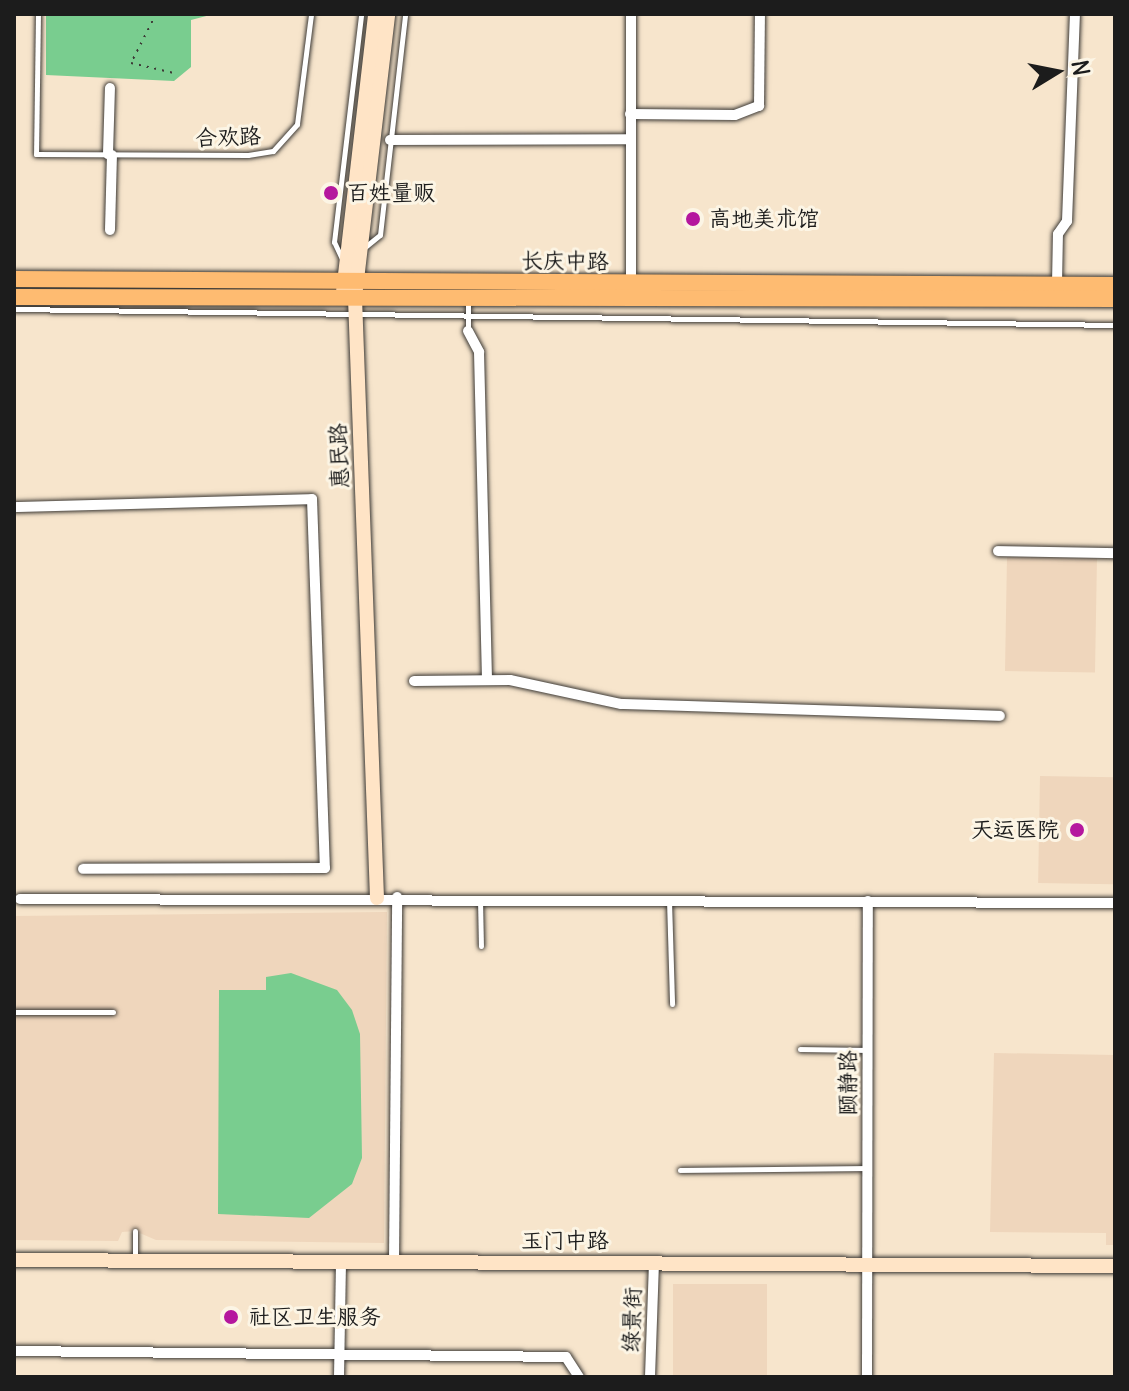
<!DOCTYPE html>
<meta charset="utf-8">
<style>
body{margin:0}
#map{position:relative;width:1129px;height:1391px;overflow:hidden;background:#f7e5cc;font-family:Delius,"LXGW WenKai TC",sans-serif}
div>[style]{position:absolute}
.built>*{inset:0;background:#efd6bc;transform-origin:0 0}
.green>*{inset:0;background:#79cd8f}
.path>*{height:2px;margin-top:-1px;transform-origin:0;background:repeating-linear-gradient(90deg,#3d3a36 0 2px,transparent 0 8px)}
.roads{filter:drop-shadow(0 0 2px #3d3a36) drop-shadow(0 0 2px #3d3a36)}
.lane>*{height:5px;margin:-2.5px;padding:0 2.5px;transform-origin:2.5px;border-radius:2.5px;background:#fff}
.street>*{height:10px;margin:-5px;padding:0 5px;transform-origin:5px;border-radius:5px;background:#fff}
.secondary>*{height:14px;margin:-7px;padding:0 7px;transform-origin:7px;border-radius:7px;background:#ffe4c6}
.primary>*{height:16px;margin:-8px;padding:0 8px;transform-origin:8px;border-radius:8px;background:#febb71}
.dots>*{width:22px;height:22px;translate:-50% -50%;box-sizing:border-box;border:4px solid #fcf5e5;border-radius:50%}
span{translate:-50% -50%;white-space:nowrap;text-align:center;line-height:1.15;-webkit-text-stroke:6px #fcf5e5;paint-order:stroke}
.street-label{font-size:22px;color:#1c1c1c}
.poi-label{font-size:22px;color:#1c1c1c}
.left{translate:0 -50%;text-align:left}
.right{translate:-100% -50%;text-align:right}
.frame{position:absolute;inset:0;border:16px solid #1c1c1c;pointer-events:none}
.north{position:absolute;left:1017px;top:32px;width:80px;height:80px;-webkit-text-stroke:6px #fcf5e5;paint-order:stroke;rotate:80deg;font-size:22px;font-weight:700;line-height:32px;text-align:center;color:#1c1c1c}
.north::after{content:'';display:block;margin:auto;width:28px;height:36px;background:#1c1c1c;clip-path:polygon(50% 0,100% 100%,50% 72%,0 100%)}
</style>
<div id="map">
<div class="built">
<i style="left:1007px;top:557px;width:90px;height:114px;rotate:1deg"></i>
<i style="left:1040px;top:776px;width:75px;height:107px;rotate:1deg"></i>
<i style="clip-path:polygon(387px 912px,384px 1243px,156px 1240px,135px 1231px,122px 1232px,118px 1241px,14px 1240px,14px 916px)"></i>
<i style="clip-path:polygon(994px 1053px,1115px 1055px,1115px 1245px,1106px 1245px,1106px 1233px,990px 1232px)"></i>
<i style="left:673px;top:1284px;width:94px;height:93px"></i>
</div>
<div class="green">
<i style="clip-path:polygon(46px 14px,214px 14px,191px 20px,191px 67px,174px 81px,46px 75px)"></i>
<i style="clip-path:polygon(291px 973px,337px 990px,352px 1010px,360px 1034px,362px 1158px,352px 1184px,309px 1218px,218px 1214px,219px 990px,266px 990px,266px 977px)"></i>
</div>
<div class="path">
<i style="left:156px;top:14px;width:55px;rotate:117deg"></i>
<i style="left:131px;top:63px;width:44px;rotate:13.1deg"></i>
</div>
<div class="roads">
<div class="lane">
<i style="left:38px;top:14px;width:140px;rotate:90.8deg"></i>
<i style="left:36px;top:154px;width:212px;rotate:0.3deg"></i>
<i style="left:248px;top:155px;width:25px;rotate:-9deg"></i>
<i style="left:273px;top:151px;width:36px;rotate:-48deg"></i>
<i style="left:297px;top:124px;width:111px;rotate:-82.7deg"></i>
<i style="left:365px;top:247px;width:19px;rotate:-39deg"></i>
<i style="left:380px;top:235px;width:222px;rotate:-83.5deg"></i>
<i style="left:343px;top:261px;width:21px;rotate:-115deg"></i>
<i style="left:334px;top:242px;width:230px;rotate:-83.2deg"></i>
<i style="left:468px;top:300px;width:30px;rotate:90deg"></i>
<i style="left:14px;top:309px;width:1101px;rotate:0.83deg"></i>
<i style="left:480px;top:899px;width:47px;rotate:88.8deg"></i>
<i style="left:669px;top:900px;width:104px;rotate:88.3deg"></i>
<i style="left:14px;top:1012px;width:99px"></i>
<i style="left:800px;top:1049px;width:67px;rotate:0.9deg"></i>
<i style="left:680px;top:1170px;width:187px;rotate:-0.6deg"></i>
<i style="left:135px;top:1231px;width:27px;rotate:90deg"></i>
</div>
<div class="street">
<i style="left:630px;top:114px;width:105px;rotate:0.5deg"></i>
<i style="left:735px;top:115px;width:26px;rotate:-21deg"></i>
<i style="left:759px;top:106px;width:92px;rotate:-89.4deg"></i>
<i style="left:390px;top:140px;width:239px;rotate:-0.2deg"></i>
<i style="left:108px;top:154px;width:66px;rotate:-88.3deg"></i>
<i style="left:110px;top:230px;width:75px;rotate:-88.5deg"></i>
<i style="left:631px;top:284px;width:270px;rotate:-90deg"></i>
<i style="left:1057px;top:284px;width:50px;rotate:-88.9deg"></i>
<i style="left:1058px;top:234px;width:16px;rotate:-55deg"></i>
<i style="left:1067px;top:221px;width:207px;rotate:-87.8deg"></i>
<i style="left:468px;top:331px;width:24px;rotate:62deg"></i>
<i style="left:479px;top:352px;width:328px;rotate:88.6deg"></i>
<i style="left:14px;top:507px;width:298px;rotate:-1.5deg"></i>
<i style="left:312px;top:499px;width:369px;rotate:88deg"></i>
<i style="left:325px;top:868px;width:242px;rotate:179.8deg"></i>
<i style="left:998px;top:551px;width:117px;rotate:1deg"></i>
<i style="left:414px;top:681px;width:96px;rotate:-0.6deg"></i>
<i style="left:510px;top:680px;width:114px;rotate:12.2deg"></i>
<i style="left:621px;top:704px;width:379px;rotate:1.8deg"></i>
<i style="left:20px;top:899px;width:1095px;rotate:0.21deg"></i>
<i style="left:394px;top:1262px;width:365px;rotate:-89.5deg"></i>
<i style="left:14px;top:1351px;width:552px;rotate:0.62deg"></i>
<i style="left:566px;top:1357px;width:24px;rotate:57deg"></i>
<i style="left:339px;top:1377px;width:115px;rotate:-89deg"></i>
<i style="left:650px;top:1377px;width:113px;rotate:-88deg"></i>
<i style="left:867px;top:1377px;width:476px;rotate:-89.9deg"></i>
</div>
<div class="secondary">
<i style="left:343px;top:292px;width:280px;rotate:-83.4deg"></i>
<i style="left:377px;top:898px;width:601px;rotate:-92.1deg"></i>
<i style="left:355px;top:297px;width:285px;rotate:-83.3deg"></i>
<i style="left:14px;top:1260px;width:1101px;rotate:0.31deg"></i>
</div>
<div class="primary">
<i style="left:14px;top:279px;width:1101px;rotate:0.31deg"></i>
<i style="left:14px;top:297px;width:1101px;rotate:0.1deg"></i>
</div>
</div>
<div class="dots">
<i style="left:331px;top:193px;background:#b5179e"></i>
<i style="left:693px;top:219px;background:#b5179e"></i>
<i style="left:1077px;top:830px;background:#b5179e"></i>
<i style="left:231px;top:1317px;background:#b5179e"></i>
</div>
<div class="street-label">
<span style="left:228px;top:137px;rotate:-2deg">合欢路</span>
<span style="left:565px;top:261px;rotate:1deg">长庆中路</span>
<span style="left:339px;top:456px;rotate:-92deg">惠民路</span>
<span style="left:848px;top:1083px;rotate:-90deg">颐静路</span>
<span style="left:565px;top:1241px">玉门中路</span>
<span style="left:632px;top:1320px;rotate:-88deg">绿景街</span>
</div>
<div class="poi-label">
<span class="left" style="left:347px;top:193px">百姓量贩</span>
<span class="left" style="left:709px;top:219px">高地美术馆</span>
<span class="right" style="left:1059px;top:830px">天运医院</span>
<span class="left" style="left:249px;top:1317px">社区卫生服务</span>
</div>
<div class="frame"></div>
<div class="north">N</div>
</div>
